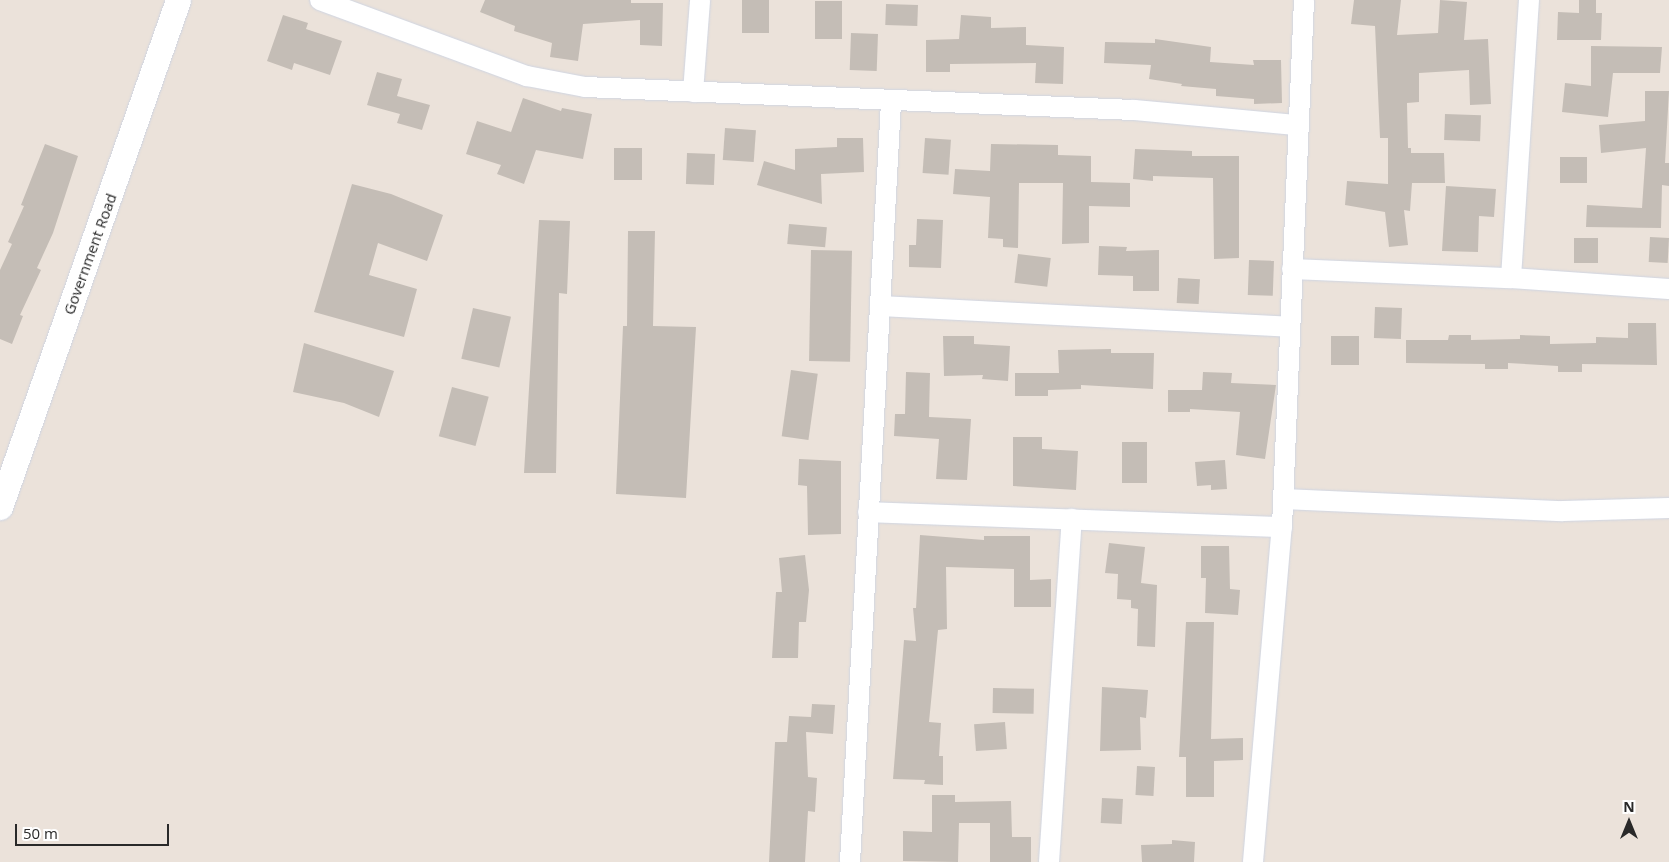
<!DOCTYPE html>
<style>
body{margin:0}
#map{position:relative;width:1669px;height:862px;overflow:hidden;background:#ebe2da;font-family:"Open Sans",sans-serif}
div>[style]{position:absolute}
.building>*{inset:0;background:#c4bdb6;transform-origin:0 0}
.roads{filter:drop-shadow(0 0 1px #cfd5e2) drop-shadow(0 0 1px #cfd5e2)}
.minor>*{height:20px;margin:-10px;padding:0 10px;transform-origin:10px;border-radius:10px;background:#fff}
.tertiary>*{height:25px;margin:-12.5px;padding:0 12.5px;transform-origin:12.5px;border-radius:12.5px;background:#fff}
span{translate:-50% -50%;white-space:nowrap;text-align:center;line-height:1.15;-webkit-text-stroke:4px #fff;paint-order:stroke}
.street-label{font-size:15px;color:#292929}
.north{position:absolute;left:1604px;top:797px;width:50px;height:50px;-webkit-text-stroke:4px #fff;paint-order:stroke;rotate:0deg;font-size:14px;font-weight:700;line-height:20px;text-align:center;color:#292929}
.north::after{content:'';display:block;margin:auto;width:18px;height:22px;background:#292929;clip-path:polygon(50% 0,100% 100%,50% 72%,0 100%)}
.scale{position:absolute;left:15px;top:824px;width:154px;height:22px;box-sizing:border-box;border:2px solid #292929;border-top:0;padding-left:6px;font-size:15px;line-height:18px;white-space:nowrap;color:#292929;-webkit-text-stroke:4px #fff;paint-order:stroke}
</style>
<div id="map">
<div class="building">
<i style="clip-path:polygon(485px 0,631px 0,631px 3px,663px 3px,662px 46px,640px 45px,640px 20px,583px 24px,578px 61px,550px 57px,552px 43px,514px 31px,515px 26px,480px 12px)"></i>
<i style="left:742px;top:0;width:27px;height:33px"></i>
<i style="clip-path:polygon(1354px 0,1401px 0,1397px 35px,1438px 33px,1440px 0,1467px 2px,1464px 40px,1488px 39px,1491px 104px,1470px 105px,1469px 70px,1419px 73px,1419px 102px,1407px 103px,1408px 148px,1411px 148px,1411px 153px,1444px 153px,1445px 183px,1412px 183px,1410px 211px,1404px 210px,1408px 245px,1389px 247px,1385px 212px,1345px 205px,1347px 181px,1388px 184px,1388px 138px,1380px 138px,1375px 26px,1351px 24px)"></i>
<i style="clip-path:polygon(1579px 0,1596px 0,1596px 13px,1602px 13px,1601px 40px,1557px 40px,1558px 12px,1579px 13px)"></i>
<i style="left:815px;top:1px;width:27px;height:38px"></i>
<i style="left:886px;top:4px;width:32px;height:21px;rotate:2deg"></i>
<i style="clip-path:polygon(283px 15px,308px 23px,306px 29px,342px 41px,330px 75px,294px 63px,292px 70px,267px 61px)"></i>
<i style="clip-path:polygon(961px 15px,991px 17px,991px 28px,1026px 27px,1026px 45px,1064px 47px,1063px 84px,1035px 83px,1036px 63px,950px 64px,950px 72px,926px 72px,926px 40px,959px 39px)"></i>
<i style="left:851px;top:33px;width:27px;height:37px;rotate:2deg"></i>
<i style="clip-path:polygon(1155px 39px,1211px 47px,1210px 62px,1254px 65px,1253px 60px,1281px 60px,1282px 103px,1254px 104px,1254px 99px,1216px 96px,1216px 89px,1181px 86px,1182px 84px,1149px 79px,1151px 65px,1104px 63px,1105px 42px,1155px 43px)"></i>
<i style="clip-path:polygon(1591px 46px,1662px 47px,1660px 73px,1613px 73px,1608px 117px,1562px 112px,1565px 83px,1591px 86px)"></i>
<i style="clip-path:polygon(377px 72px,402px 79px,397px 96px,430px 105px,422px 130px,397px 123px,400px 114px,367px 105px)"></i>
<i style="clip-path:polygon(1645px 91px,1669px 91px,1665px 163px,1669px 163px,1669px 186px,1662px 185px,1661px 228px,1586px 227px,1587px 205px,1642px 208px,1646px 148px,1601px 153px,1599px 125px,1645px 121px)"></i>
<i style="clip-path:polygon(523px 98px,561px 111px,562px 108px,592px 114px,583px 159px,536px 150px,524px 184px,497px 174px,501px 165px,466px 154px,477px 121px,511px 132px)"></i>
<i style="left:1445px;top:114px;width:36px;height:26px;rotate:2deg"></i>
<i style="left:725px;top:128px;width:31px;height:32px;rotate:4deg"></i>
<i style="clip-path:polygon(837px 138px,863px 138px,864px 172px,821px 174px,822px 204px,757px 185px,764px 161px,795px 170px,795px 149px,837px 147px)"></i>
<i style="left:925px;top:138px;width:26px;height:35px;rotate:4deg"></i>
<i style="clip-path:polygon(45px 144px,78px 156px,53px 233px,37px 268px,41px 270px,20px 315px,23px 316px,12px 344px,0 339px,0 270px,12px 244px,8px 242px,24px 206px,21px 205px)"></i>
<i style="clip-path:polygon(991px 144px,1058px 145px,1058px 155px,1091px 156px,1091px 182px,1130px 183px,1130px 207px,1089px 206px,1089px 243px,1062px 244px,1063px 183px,1019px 183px,1018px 248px,1003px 247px,1003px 239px,988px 238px,990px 197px,953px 194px,955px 169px,990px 171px)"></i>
<i style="left:614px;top:148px;width:28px;height:32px"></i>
<i style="clip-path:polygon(1135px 149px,1192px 151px,1192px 156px,1239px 156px,1239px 258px,1214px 259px,1213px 178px,1153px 176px,1153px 181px,1133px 179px)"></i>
<i style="left:687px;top:153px;width:28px;height:31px;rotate:2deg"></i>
<i style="left:1560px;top:157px;width:27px;height:26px"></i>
<i style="clip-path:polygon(352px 184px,391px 194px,443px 215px,427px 261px,378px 243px,369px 275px,417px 289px,404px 337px,314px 312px)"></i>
<i style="clip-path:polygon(1446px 186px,1496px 189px,1494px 217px,1479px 216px,1478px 252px,1442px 251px)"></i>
<i style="clip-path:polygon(917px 219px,943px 220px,941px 268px,909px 267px,909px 245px,916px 245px)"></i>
<i style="clip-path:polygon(539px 220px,570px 221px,567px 294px,559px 293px,556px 473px,524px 473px)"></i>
<i style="left:789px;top:224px;width:38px;height:20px;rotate:5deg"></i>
<i style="clip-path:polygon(628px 231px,655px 231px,653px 326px,696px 327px,686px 498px,616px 494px,623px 326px,627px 326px)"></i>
<i style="left:1650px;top:237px;width:19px;height:25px;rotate:3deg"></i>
<i style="left:1574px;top:238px;width:24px;height:25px"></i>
<i style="clip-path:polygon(1099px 246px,1127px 247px,1126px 251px,1159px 250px,1159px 291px,1133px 291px,1133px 276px,1098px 275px)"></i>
<i style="left:811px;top:250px;width:41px;height:111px;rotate:1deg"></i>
<i style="left:1018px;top:254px;width:33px;height:29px;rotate:7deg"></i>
<i style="left:1249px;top:260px;width:25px;height:35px;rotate:2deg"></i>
<i style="left:1178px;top:278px;width:22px;height:25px;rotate:3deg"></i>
<i style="left:1375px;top:307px;width:27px;height:31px;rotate:2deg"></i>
<i style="left:473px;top:308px;width:39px;height:52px;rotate:13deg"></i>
<i style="clip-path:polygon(1628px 323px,1656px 323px,1657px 365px,1582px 364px,1582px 372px,1558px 372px,1558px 366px,1508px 363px,1508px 369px,1485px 369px,1485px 364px,1406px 363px,1406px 340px,1448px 340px,1449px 335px,1471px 335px,1471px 340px,1520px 339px,1520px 335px,1550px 336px,1550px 344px,1596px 343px,1596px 337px,1628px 338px)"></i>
<i style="clip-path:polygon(943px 336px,974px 336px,974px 344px,1010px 346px,1008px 381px,982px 379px,983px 375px,944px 376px)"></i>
<i style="left:1331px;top:336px;width:28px;height:29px"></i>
<i style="clip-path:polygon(304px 343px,394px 371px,379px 417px,344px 403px,293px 392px)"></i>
<i style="clip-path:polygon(1111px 349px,1111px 353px,1154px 353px,1153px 389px,1081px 385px,1081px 389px,1048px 390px,1048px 396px,1015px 396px,1015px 373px,1059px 373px,1058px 350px)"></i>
<i style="left:791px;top:370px;width:27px;height:67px;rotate:8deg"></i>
<i style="clip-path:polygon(906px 372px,930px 373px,929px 417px,971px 419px,967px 480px,936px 479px,939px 439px,894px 436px,895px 414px,905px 414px)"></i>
<i style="clip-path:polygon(1203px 372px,1232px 373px,1231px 383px,1276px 385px,1265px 459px,1236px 455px,1240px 412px,1190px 409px,1190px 412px,1168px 412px,1168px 390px,1202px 390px)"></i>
<i style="left:452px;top:387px;width:38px;height:51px;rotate:15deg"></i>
<i style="clip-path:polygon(1013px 437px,1042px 437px,1042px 449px,1078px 451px,1076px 490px,1013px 486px)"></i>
<i style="left:1122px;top:442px;width:25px;height:41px"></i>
<i style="clip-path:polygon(799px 459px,841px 461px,841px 534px,808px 535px,807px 486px,798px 485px)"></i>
<i style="clip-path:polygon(1225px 460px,1227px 489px,1211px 490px,1211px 485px,1197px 486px,1195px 462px)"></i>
<i style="clip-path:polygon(920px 535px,984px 540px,984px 536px,1030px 536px,1030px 580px,1051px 579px,1051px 607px,1014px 607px,1014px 569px,946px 567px,947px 629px,938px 630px,929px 722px,941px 723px,939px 756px,943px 756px,943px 785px,924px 784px,925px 780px,893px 779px,904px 640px,916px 641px,913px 608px,916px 608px)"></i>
<i style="clip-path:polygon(1109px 543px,1145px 547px,1141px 583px,1157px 585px,1155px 647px,1137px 646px,1138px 609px,1131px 608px,1131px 600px,1117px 599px,1118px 574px,1105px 573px)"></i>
<i style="clip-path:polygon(1201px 546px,1229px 546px,1230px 589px,1240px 590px,1238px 615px,1205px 613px,1206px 578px,1201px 578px)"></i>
<i style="clip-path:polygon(805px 555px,809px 590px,806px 622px,799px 622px,798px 658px,772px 658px,776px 592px,782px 592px,779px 558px)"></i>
<i style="clip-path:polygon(1186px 622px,1214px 622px,1211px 739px,1243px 738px,1243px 760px,1214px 761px,1214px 797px,1186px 797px,1186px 757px,1179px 757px)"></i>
<i style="clip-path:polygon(1102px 687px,1148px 690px,1146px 718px,1140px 717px,1141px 750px,1100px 751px)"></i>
<i style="left:993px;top:688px;width:41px;height:25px;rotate:1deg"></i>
<i style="clip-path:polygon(812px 704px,835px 705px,833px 734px,806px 732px,808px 777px,817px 778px,815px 812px,808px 811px,805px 862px,769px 862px,775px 742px,787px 742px,789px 716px,811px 717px)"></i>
<i style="left:1005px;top:722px;width:27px;height:31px;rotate:86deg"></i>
<i style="left:1137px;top:766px;width:18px;height:29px;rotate:3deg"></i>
<i style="clip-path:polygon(932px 795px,955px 795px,955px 802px,1011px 801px,1012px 837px,1031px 837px,1031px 862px,990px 862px,990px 823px,959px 823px,958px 862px,903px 861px,903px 831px,932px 832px)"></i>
<i style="left:1102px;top:798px;width:21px;height:25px;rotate:3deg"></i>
<i style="clip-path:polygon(1172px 840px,1195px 842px,1194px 862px,1142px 862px,1141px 845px,1172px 844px)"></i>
</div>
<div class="roads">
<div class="minor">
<i style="left:320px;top:0;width:221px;rotate:20.2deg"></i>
<i style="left:527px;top:76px;width:59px;rotate:10.7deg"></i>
<i style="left:585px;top:87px;width:549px;rotate:2.4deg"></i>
<i style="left:1134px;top:110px;width:163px;rotate:5.3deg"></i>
<i style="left:693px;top:92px;width:92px;rotate:-85.6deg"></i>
<i style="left:1292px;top:269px;width:219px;rotate:2.4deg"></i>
<i style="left:1511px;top:278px;width:158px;rotate:4deg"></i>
<i style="left:1511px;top:278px;width:279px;rotate:-86.3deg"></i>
<i style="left:880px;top:306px;width:410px;rotate:2.9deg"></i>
<i style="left:1283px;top:499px;width:280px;rotate:2.5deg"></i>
<i style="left:1563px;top:511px;width:106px;rotate:-1.6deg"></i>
<i style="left:868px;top:512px;width:414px;rotate:2.1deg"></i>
<i style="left:850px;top:862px;width:761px;rotate:-86.91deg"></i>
<i style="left:1049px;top:862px;width:344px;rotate:-86.2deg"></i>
<i style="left:1253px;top:862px;width:336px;rotate:-85.1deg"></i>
<i style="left:1282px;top:527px;width:527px;rotate:-87.61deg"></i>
</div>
<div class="tertiary">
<i style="left:0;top:507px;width:537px;rotate:-70.65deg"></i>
</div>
</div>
<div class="street-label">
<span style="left:90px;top:254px;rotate:-70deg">Government Road</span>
</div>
<div class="north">N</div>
<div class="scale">50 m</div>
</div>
